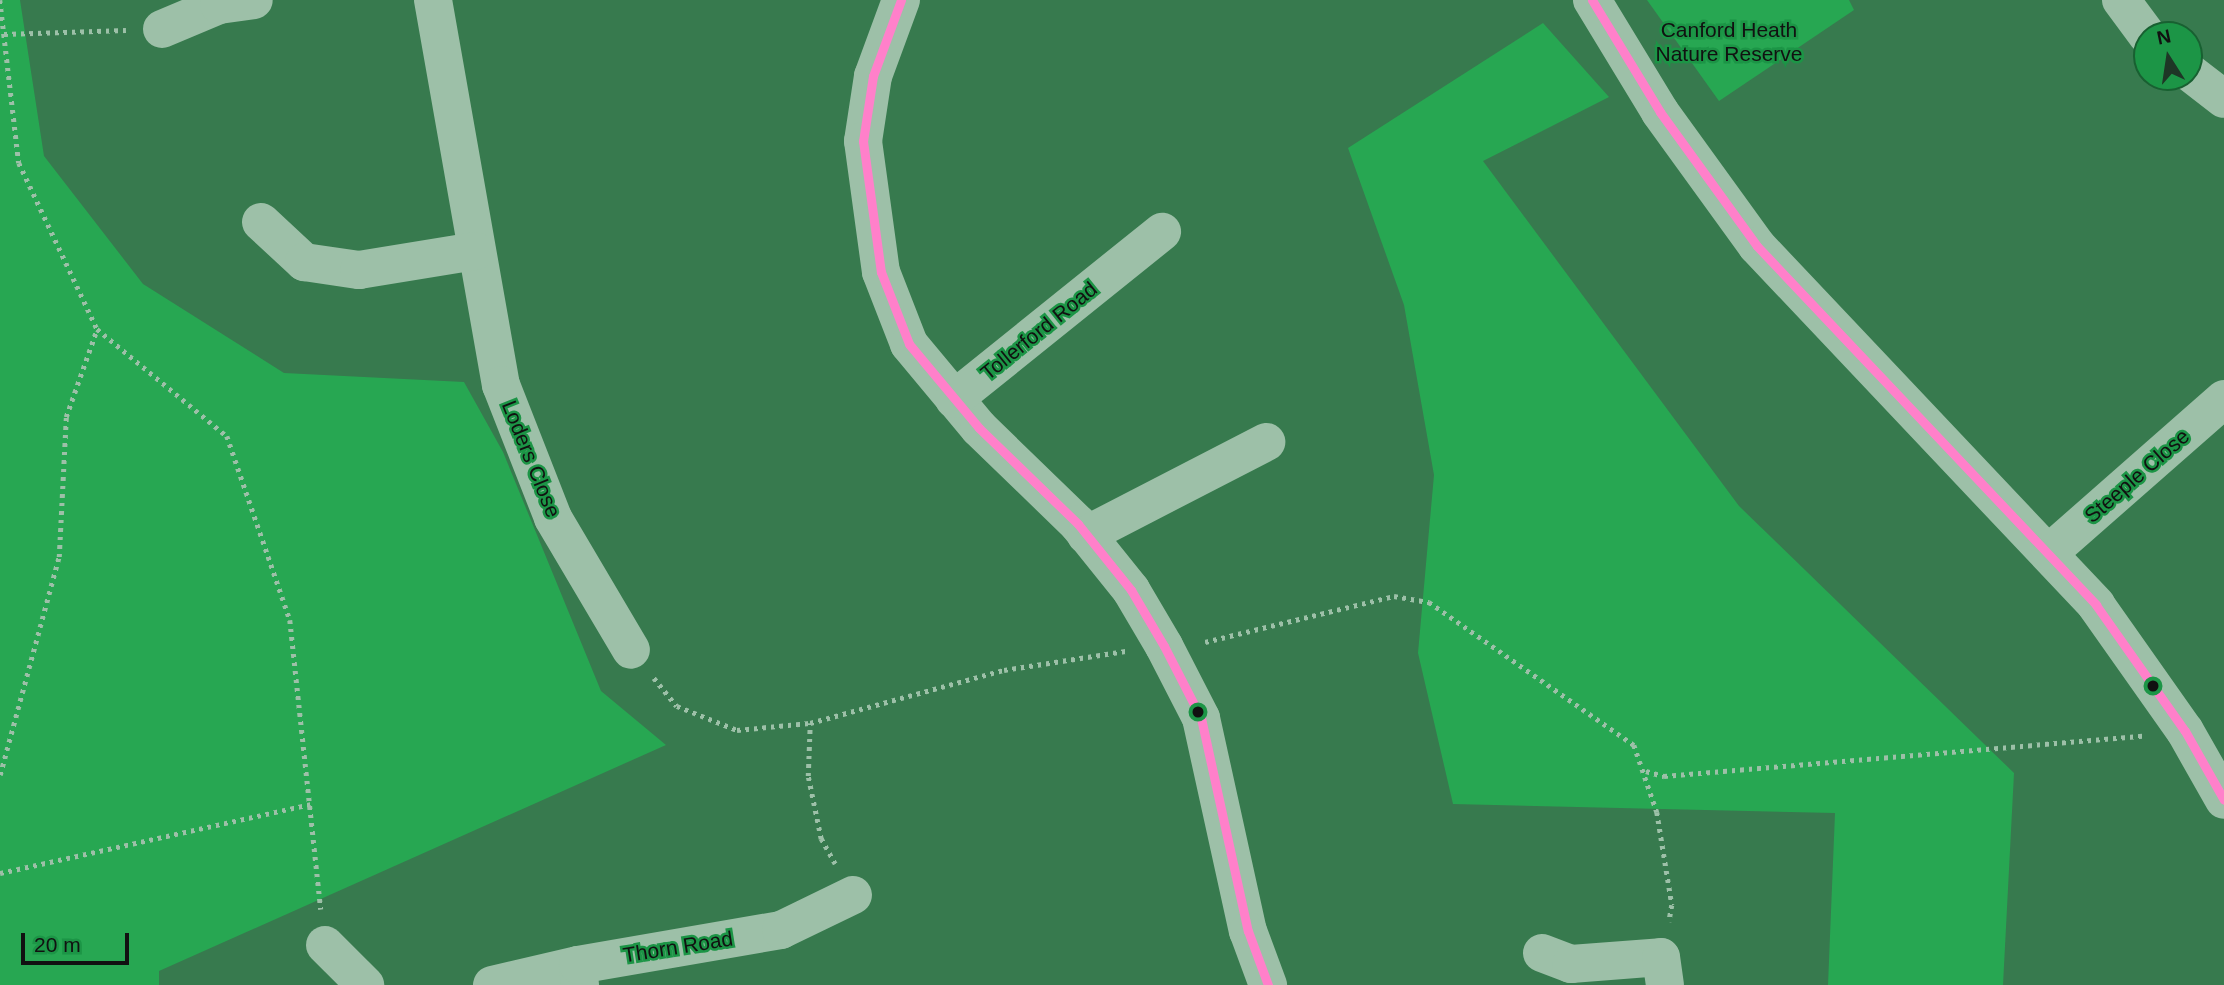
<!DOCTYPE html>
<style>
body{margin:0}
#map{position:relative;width:2224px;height:985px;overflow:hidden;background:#377a4e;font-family:Arial,sans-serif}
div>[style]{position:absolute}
.green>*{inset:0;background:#27a752}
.path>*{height:4.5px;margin-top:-2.25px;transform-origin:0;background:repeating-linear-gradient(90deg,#9dc0a8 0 3.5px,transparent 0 8.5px)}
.minor>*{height:38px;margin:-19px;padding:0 19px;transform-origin:19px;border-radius:19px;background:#9dc0a8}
.bus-1>*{height:9px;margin:-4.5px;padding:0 4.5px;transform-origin:4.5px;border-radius:4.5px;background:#ff80ca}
.dots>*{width:19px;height:19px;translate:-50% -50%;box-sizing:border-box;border:4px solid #1c9546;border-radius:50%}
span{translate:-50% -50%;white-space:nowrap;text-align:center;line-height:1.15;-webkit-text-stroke:5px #1c9546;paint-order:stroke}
.park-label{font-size:21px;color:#111}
.street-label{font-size:21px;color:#111}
.north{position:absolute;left:2133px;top:21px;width:70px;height:70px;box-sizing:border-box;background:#1c9546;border:2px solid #186031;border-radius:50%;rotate:348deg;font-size:19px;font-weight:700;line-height:28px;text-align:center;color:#111}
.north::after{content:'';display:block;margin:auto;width:24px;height:32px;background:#1e3626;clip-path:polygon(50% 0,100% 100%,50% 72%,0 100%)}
.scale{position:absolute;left:21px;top:933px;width:108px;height:32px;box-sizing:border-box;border:4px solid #111;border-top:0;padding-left:9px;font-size:21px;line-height:24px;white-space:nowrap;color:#111;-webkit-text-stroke:5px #1c9546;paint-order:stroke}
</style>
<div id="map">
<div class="green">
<i style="clip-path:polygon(0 0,20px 0,44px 156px,143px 284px,284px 373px,464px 382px,503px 452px,601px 691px,666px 745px,159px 971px,159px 985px,0 985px)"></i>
<i style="clip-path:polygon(1647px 0,1849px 0,1854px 10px,1719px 101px)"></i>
<i style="clip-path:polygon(1543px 23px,1609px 97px,1483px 161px,1739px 506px,2014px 773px,2003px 985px,1828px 985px,1835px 813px,1453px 804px,1418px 653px,1434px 475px,1404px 305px,1348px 148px)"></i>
</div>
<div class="path">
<i style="left:0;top:0;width:164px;rotate:83.4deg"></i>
<i style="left:19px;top:163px;width:183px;rotate:64.8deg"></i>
<i style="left:97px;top:329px;width:168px;rotate:39.5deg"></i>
<i style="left:227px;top:436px;width:194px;rotate:71.1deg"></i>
<i style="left:290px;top:620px;width:291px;rotate:83.9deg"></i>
<i style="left:4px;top:34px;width:122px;rotate:-1.9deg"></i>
<i style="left:1205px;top:642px;width:195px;rotate:-13.7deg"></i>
<i style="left:1394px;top:596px;width:36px;rotate:10deg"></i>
<i style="left:1429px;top:602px;width:250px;rotate:34.9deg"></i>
<i style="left:1634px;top:745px;width:71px;rotate:71.1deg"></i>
<i style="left:1657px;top:812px;width:94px;rotate:80.8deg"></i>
<i style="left:1672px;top:905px;width:17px;rotate:100deg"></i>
<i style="left:654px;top:678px;width:36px;rotate:51deg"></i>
<i style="left:677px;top:706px;width:65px;rotate:21.8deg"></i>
<i style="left:737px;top:730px;width:73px;rotate:-5.5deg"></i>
<i style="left:1646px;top:771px;width:19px;rotate:16deg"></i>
<i style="left:1664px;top:776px;width:480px;rotate:-4.8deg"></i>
<i style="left:0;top:775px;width:226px;rotate:-74.9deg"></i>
<i style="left:59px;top:557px;width:140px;rotate:-87.1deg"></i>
<i style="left:66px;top:417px;width:93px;rotate:-70.6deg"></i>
<i style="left:835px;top:864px;width:29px;rotate:-119deg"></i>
<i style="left:821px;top:839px;width:64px;rotate:-101.7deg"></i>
<i style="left:808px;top:776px;width:53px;rotate:-87.8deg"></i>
<i style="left:810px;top:723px;width:201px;rotate:-15.3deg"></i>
<i style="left:1004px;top:670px;width:123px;rotate:-8.9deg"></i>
<i style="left:0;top:873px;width:318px;rotate:-12.5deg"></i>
</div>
<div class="minor">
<i style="left:433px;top:0;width:391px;rotate:80deg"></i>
<i style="left:501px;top:385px;width:143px;rotate:68.6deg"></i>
<i style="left:553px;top:518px;width:153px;rotate:59.4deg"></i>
<i style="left:901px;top:0;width:81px;rotate:110.2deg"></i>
<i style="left:873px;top:76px;width:66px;rotate:98.7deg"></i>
<i style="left:863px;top:141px;width:132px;rotate:82.2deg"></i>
<i style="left:881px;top:272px;width:77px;rotate:68.7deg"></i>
<i style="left:909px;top:344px;width:109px;rotate:50.2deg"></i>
<i style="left:979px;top:428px;width:138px;rotate:44.1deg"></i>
<i style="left:1078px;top:524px;width:85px;rotate:51.2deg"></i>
<i style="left:1131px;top:590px;width:65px;rotate:59.5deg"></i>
<i style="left:1164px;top:646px;width:81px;rotate:62.8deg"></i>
<i style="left:1201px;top:718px;width:218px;rotate:77.6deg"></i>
<i style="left:1248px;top:931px;width:58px;rotate:69.7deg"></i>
<i style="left:1592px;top:0;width:131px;rotate:58.7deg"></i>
<i style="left:1660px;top:112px;width:165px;rotate:54.1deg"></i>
<i style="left:1757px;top:246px;width:494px;rotate:46.6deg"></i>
<i style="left:2096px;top:605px;width:154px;rotate:54.8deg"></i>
<i style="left:2185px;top:731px;width:79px;rotate:60.5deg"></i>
<i style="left:2121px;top:0;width:44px;rotate:53.4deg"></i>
<i style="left:162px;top:29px;width:62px;rotate:-22.8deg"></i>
<i style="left:219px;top:5px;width:35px;rotate:-8deg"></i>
<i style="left:2189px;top:72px;width:44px;rotate:37.6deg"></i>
<i style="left:261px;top:222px;width:59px;rotate:42.9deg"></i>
<i style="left:304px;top:262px;width:56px;rotate:8.3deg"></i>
<i style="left:359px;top:270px;width:118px;rotate:-9.3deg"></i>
<i style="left:954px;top:399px;width:267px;rotate:-38.8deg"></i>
<i style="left:1086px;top:535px;width:203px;rotate:-27.3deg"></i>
<i style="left:2050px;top:552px;width:232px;rotate:-41.3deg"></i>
<i style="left:325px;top:945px;width:57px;rotate:45deg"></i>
<i style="left:1542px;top:953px;width:31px;rotate:21deg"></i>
<i style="left:1571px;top:964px;width:90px;rotate:-4.4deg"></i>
<i style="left:1661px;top:957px;width:28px;rotate:82deg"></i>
<i style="left:492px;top:985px;width:88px;rotate:-13.1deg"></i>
<i style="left:580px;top:985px;width:20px;rotate:-96deg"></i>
<i style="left:578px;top:965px;width:206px;rotate:-9.8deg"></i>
<i style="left:781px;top:930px;width:80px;rotate:-25.9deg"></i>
</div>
<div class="bus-1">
<i style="left:901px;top:0;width:81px;rotate:110.2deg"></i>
<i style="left:873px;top:76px;width:66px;rotate:98.7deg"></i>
<i style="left:863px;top:141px;width:132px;rotate:82.2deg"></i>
<i style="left:881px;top:272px;width:77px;rotate:68.7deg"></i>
<i style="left:909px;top:344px;width:109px;rotate:50.2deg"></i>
<i style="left:979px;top:428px;width:138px;rotate:44.1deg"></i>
<i style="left:1078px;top:524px;width:85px;rotate:51.2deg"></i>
<i style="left:1131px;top:590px;width:65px;rotate:59.5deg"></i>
<i style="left:1164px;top:646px;width:81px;rotate:62.8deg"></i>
<i style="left:1201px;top:718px;width:218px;rotate:77.6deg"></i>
<i style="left:1248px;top:931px;width:58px;rotate:69.7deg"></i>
<i style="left:1592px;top:0;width:131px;rotate:58.7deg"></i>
<i style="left:1660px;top:112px;width:165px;rotate:54.1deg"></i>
<i style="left:1757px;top:246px;width:494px;rotate:46.6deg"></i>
<i style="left:2096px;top:605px;width:154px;rotate:54.8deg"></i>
<i style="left:2185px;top:731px;width:79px;rotate:60.5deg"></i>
</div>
<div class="dots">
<i style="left:2153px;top:686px;background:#111"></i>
<i style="left:1198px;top:712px;background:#111"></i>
</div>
<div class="park-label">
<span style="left:1729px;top:42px">Canford Heath<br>Nature Reserve</span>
</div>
<div class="street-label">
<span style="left:1039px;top:331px;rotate:-39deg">Tollerford Road</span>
<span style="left:531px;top:459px;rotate:68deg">Loders Close</span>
<span style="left:2137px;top:476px;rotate:-41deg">Steeple Close</span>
<span style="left:678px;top:947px;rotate:-9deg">Thorn Road</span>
</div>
<div class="north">N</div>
<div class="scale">20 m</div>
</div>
